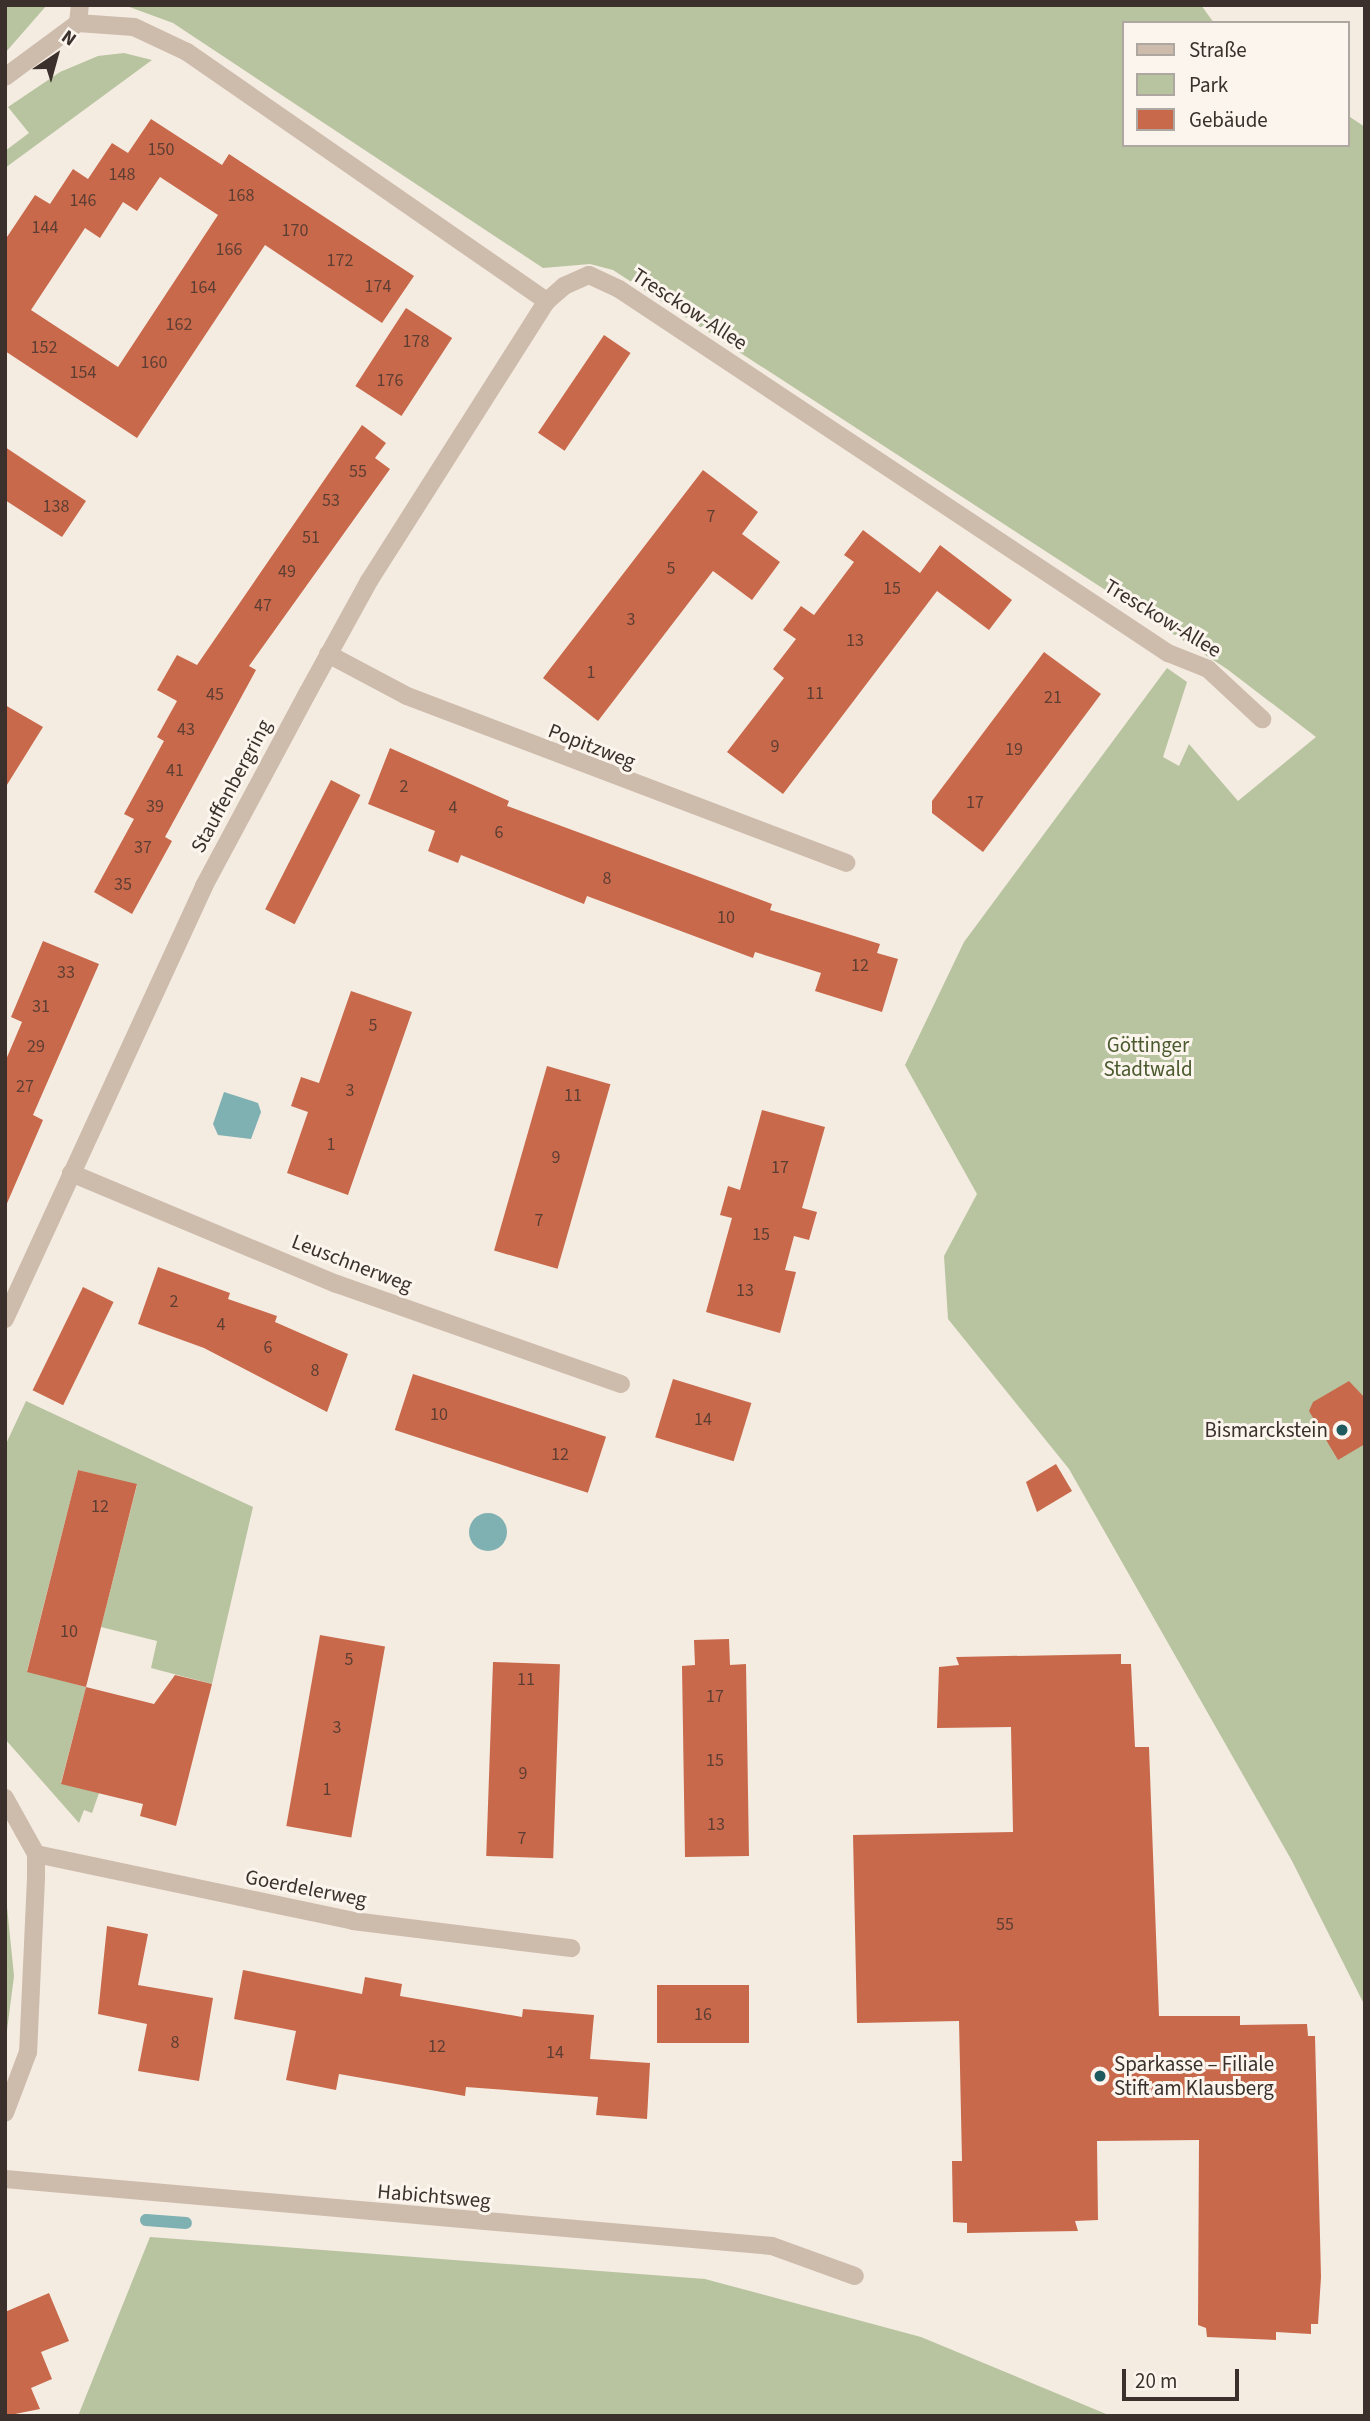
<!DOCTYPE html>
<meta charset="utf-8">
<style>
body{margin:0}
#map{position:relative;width:1370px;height:2421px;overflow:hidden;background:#f4ebe1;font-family:"Source Sans 3",sans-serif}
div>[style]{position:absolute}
.green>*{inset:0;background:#b8c4a0}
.water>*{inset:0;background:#7fb0b2}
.round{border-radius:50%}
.stream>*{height:12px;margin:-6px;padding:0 6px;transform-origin:6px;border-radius:6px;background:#7fb0b2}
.building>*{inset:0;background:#c8694b;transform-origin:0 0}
.minor>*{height:18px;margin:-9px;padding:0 9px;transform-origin:9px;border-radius:9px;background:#cdbbac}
.dots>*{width:19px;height:19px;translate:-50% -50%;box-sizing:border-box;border:4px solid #fbf5ee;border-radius:50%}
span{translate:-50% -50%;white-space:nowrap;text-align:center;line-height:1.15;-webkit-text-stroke:6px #fbf5ee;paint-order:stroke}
.number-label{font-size:18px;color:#5e3e33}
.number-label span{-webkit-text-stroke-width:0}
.street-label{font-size:21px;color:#3b302b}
.park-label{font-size:21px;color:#4a5a2e}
.poi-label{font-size:21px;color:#3b302b}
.right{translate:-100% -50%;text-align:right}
.left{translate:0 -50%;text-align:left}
.frame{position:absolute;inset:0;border:7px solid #3b302b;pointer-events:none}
.legend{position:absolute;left:1122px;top:21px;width:228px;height:126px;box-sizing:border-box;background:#fbf5ee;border:2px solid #aea6a0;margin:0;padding:9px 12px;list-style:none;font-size:21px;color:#3b302b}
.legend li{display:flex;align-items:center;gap:14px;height:35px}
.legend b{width:35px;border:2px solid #aea6a0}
.north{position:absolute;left:21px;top:21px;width:70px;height:70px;-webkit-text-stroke:5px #fbf5ee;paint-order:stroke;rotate:36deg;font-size:19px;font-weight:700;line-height:28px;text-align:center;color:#3b302b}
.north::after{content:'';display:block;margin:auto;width:24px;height:32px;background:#3b302b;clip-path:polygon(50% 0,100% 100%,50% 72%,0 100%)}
.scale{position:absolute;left:1122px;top:2369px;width:117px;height:32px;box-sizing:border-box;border:4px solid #3b302b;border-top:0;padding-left:9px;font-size:21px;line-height:24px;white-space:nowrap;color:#3b302b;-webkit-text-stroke:5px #fbf5ee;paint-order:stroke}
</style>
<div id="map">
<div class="green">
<i style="clip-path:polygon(5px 5px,47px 5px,5px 53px)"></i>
<i style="clip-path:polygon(124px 5px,1201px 5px,1214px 23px,1123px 23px,1123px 145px,1347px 145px,1347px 115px,1365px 127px,1365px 2006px,1292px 1861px,1069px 1469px,948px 1319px,944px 1256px,977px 1194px,905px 1065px,964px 942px,1167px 668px,1187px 682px,1163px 757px,1179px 766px,1189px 744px,1238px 801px,1316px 737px,1227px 669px,613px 270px,590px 264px,543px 268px,173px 23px)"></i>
<i style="clip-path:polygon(124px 53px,152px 60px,5px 168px,5px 151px,29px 133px,8px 107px,60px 72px,98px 56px)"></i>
<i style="clip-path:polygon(26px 1401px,253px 1507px,212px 1684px,151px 1668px,157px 1641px,101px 1627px,137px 1485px,78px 1470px,27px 1671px,86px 1687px,61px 1783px,99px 1793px,92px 1813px,84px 1810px,79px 1823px,5px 1739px,5px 1446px)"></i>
<i style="clip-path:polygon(5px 1887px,14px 1976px,5px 2046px)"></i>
<i style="clip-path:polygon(150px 2237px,705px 2279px,921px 2337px,1111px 2416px,78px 2416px)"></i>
</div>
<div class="water">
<i style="clip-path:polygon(224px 1092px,258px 1103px,261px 1112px,251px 1139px,218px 1135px,213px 1124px)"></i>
<i class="round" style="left:469px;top:1513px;width:38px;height:38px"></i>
</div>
<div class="stream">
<i style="left:146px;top:2220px;width:40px;rotate:4.3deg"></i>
</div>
<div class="building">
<i style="clip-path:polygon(evenodd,151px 119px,222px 165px,229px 154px,414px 276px,382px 323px,265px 245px,137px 438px,5px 351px,5px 240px,35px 195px,50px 204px,73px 169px,88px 179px,112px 143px,128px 153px,151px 119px,160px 177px,218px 215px,118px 367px,31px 310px,85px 228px,100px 238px,123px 202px,137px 211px,160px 177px)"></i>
<i style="left:406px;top:308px;width:55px;height:93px;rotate:33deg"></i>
<i style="left:604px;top:335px;width:32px;height:118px;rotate:34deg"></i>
<i style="clip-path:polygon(362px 425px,386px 443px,375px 458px,390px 469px,249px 666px,256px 670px,165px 837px,172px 841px,132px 914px,94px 892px,134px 819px,124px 814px,164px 741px,157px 737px,177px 701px,157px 690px,177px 655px,197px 665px)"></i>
<i style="clip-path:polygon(5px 447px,86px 501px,62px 537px,5px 500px)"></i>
<i style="clip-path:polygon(703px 470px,758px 512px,742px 534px,780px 562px,752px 600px,713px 571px,598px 721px,543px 678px)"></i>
<i style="clip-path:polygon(863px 530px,920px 573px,940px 545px,1012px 600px,989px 630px,937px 591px,783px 794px,727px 752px,784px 678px,773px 669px,796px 639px,783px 630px,801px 606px,814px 615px,854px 562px,844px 555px)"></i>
<i style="clip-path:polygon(1044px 652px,1101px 694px,983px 852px,932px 813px,932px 801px)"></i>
<i style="clip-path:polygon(5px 705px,43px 727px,5px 788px)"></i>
<i style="clip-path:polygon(390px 748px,509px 801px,507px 806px,772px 904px,770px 910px,880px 944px,877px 953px,898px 959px,882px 1012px,815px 991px,821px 973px,755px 952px,753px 958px,587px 896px,584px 904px,461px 855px,458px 863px,428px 851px,435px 831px,368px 804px)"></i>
<i style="left:331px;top:780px;width:33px;height:145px;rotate:27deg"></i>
<i style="clip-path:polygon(43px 941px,99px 964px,33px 1115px,43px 1120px,5px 1208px,5px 1062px,22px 1022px,11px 1017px)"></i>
<i style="clip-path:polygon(351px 991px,412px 1012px,348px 1195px,287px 1173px,308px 1112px,291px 1106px,301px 1077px,319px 1083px)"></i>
<i style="left:547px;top:1066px;width:66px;height:192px;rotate:16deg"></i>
<i style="clip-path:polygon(762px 1110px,825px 1127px,802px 1208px,817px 1212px,809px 1240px,794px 1236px,785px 1270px,796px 1272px,780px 1333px,706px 1312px,732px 1218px,720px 1215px,728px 1186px,740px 1190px)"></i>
<i style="clip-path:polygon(158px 1267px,230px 1293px,228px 1299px,277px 1316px,275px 1322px,348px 1354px,327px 1412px,204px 1348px,138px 1324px)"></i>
<i style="left:83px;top:1287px;width:34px;height:115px;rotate:26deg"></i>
<i style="left:413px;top:1374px;width:203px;height:59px;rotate:18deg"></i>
<i style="left:673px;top:1379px;width:82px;height:61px;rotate:17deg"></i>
<i style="clip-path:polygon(1349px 1381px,1365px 1398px,1365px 1444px,1338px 1460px,1309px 1411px,1313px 1402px)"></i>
<i style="clip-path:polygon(1056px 1464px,1072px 1491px,1037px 1512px,1026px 1482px)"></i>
<i style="clip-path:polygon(78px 1470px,137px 1484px,86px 1687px,154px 1704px,175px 1675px,212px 1684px,176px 1826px,140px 1816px,143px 1804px,61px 1784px,86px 1687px,27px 1672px)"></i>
<i style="left:320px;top:1635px;width:66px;height:194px;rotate:10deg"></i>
<i style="clip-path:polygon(729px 1639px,730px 1665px,746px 1664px,749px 1856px,685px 1857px,682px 1666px,695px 1665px,694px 1640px)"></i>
<i style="clip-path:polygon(1121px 1654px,1121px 1664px,1131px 1664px,1135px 1747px,1149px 1747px,1159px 2016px,1240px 2016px,1240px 2025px,1307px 2024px,1308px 2036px,1315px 2036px,1321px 2277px,1318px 2324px,1311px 2324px,1311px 2334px,1276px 2332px,1276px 2340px,1207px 2337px,1206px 2328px,1198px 2325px,1199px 2140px,1097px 2141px,1098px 2220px,1075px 2221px,1078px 2231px,967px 2233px,967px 2223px,953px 2222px,952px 2161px,962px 2161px,959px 2021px,857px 2023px,853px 1835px,1013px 1832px,1011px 1727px,937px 1728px,939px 1667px,959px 1665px,956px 1657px)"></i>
<i style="left:493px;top:1662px;width:67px;height:194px;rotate:2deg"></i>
<i style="clip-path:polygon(107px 1926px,148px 1934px,138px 1985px,213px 1998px,199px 2081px,138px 2071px,147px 2024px,98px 2014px)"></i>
<i style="clip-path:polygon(243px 1970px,362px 1994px,365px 1977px,402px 1984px,400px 1996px,522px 2017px,523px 2009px,594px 2015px,590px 2059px,650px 2063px,647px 2119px,596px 2115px,598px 2097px,466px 2087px,465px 2096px,339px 2074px,336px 2090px,286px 2080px,296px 2031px,234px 2019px)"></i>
<i style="left:749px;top:1985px;width:58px;height:92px;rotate:90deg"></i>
<i style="clip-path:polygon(49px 2293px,69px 2341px,41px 2352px,52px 2379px,31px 2388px,40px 2409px,5px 2416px,5px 2312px)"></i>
</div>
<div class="minor">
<i style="left:78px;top:23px;width:56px;rotate:4.1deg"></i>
<i style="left:134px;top:27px;width:59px;rotate:25.3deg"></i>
<i style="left:187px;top:52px;width:438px;rotate:34.7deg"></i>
<i style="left:5px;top:77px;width:91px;rotate:-36.5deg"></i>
<i style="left:78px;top:23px;width:18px;rotate:-84deg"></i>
<i style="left:328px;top:654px;width:89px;rotate:28deg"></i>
<i style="left:407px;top:696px;width:470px;rotate:20.8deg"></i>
<i style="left:71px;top:1173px;width:288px;rotate:22.7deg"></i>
<i style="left:337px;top:1284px;width:301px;rotate:19.4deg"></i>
<i style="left:5px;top:1319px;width:477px;rotate:-65.3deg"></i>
<i style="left:204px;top:886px;width:220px;rotate:-61.8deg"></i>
<i style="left:308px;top:692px;width:127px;rotate:-61.2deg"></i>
<i style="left:369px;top:581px;width:332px;rotate:-57.6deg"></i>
<i style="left:547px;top:301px;width:23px;rotate:-41deg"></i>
<i style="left:564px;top:286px;width:27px;rotate:-24deg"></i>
<i style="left:589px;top:275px;width:33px;rotate:25deg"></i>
<i style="left:619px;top:289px;width:659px;rotate:33.55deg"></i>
<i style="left:1168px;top:653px;width:43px;rotate:21.8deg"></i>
<i style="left:1208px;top:669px;width:74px;rotate:42.8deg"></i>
<i style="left:5px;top:1798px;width:64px;rotate:61deg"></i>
<i style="left:36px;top:1854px;width:24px;rotate:90deg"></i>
<i style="left:36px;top:1878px;width:174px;rotate:92.6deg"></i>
<i style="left:28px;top:2052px;width:65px;rotate:110.7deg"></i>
<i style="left:36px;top:1854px;width:324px;rotate:11.9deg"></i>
<i style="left:353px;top:1921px;width:220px;rotate:7.1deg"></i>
<i style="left:5px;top:2179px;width:770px;rotate:4.99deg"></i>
<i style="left:772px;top:2246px;width:88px;rotate:19.9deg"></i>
</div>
<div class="dots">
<i style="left:1342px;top:1430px;background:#1f5a5e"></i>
<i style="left:1100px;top:2076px;background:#1f5a5e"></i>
</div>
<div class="number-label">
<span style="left:161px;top:150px">150</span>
<span style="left:122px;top:175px">148</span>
<span style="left:241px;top:196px">168</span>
<span style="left:83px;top:201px">146</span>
<span style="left:45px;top:228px">144</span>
<span style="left:295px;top:231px">170</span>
<span style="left:229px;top:250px">166</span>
<span style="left:340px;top:261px">172</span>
<span style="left:378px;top:287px">174</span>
<span style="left:203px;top:288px">164</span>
<span style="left:179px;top:325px">162</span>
<span style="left:416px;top:342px">178</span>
<span style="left:44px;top:348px">152</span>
<span style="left:154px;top:363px">160</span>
<span style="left:83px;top:373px">154</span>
<span style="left:390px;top:381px">176</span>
<span style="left:358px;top:472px">55</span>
<span style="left:331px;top:501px">53</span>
<span style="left:56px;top:507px">138</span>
<span style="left:711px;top:517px">7</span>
<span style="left:311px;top:538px">51</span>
<span style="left:671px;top:569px">5</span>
<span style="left:287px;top:572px">49</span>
<span style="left:892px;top:589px">15</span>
<span style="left:263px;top:606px">47</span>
<span style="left:631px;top:620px">3</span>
<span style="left:855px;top:641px">13</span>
<span style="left:591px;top:673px">1</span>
<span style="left:815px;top:694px">11</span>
<span style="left:215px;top:695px">45</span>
<span style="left:1053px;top:698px">21</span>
<span style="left:186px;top:730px">43</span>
<span style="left:775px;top:747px">9</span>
<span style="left:1014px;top:750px">19</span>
<span style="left:175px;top:771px">41</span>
<span style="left:404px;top:787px">2</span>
<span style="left:975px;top:803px">17</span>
<span style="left:155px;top:807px">39</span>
<span style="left:453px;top:808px">4</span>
<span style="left:499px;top:833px">6</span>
<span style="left:143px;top:848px">37</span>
<span style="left:607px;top:879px">8</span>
<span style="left:123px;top:885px">35</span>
<span style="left:726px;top:918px">10</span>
<span style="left:860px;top:966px">12</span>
<span style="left:66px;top:973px">33</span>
<span style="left:41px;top:1007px">31</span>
<span style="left:373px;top:1026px">5</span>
<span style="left:36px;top:1047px">29</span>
<span style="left:25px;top:1087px">27</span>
<span style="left:350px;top:1091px">3</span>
<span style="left:573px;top:1096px">11</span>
<span style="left:331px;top:1145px">1</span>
<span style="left:556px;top:1158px">9</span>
<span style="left:780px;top:1168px">17</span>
<span style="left:539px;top:1221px">7</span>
<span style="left:761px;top:1235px">15</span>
<span style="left:745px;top:1291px">13</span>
<span style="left:174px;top:1302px">2</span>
<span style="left:221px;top:1325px">4</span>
<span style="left:268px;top:1348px">6</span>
<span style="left:315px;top:1371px">8</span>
<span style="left:439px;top:1415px">10</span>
<span style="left:703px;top:1420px">14</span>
<span style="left:560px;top:1455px">12</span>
<span style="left:100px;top:1507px">12</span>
<span style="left:69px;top:1632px">10</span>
<span style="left:349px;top:1660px">5</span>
<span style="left:526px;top:1680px">11</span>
<span style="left:715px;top:1697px">17</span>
<span style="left:337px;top:1728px">3</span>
<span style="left:715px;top:1761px">15</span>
<span style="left:523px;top:1774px">9</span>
<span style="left:327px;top:1790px">1</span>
<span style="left:716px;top:1825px">13</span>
<span style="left:522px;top:1839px">7</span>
<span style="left:1005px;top:1925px">55</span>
<span style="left:703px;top:2015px">16</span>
<span style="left:175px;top:2043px">8</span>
<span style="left:437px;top:2047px">12</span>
<span style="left:555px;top:2053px">14</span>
</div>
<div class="street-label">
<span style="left:690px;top:309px;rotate:33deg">Tresckow-Allee</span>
<span style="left:1163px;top:618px;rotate:31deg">Tresckow-Allee</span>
<span style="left:592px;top:746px;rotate:21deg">Popitzweg</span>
<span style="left:231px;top:786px;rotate:-62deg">Stauffenbergring</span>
<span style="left:352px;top:1263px;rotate:21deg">Leuschnerweg</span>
<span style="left:306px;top:1888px;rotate:11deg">Goerdelerweg</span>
<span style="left:434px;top:2196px;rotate:5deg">Habichtsweg</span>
</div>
<div class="park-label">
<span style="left:1148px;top:1057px">Göttinger<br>Stadtwald</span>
</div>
<div class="poi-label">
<span class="right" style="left:1328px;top:1430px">Bismarckstein</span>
<span class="left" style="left:1114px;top:2076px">Sparkasse – Filiale<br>Stift am Klausberg</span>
</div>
<div class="frame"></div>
<ul class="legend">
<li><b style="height:9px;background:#cdbbac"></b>Straße</li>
<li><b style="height:19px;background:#b8c4a0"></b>Park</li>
<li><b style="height:19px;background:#c8694b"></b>Gebäude</li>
</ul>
<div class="north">N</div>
<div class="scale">20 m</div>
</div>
